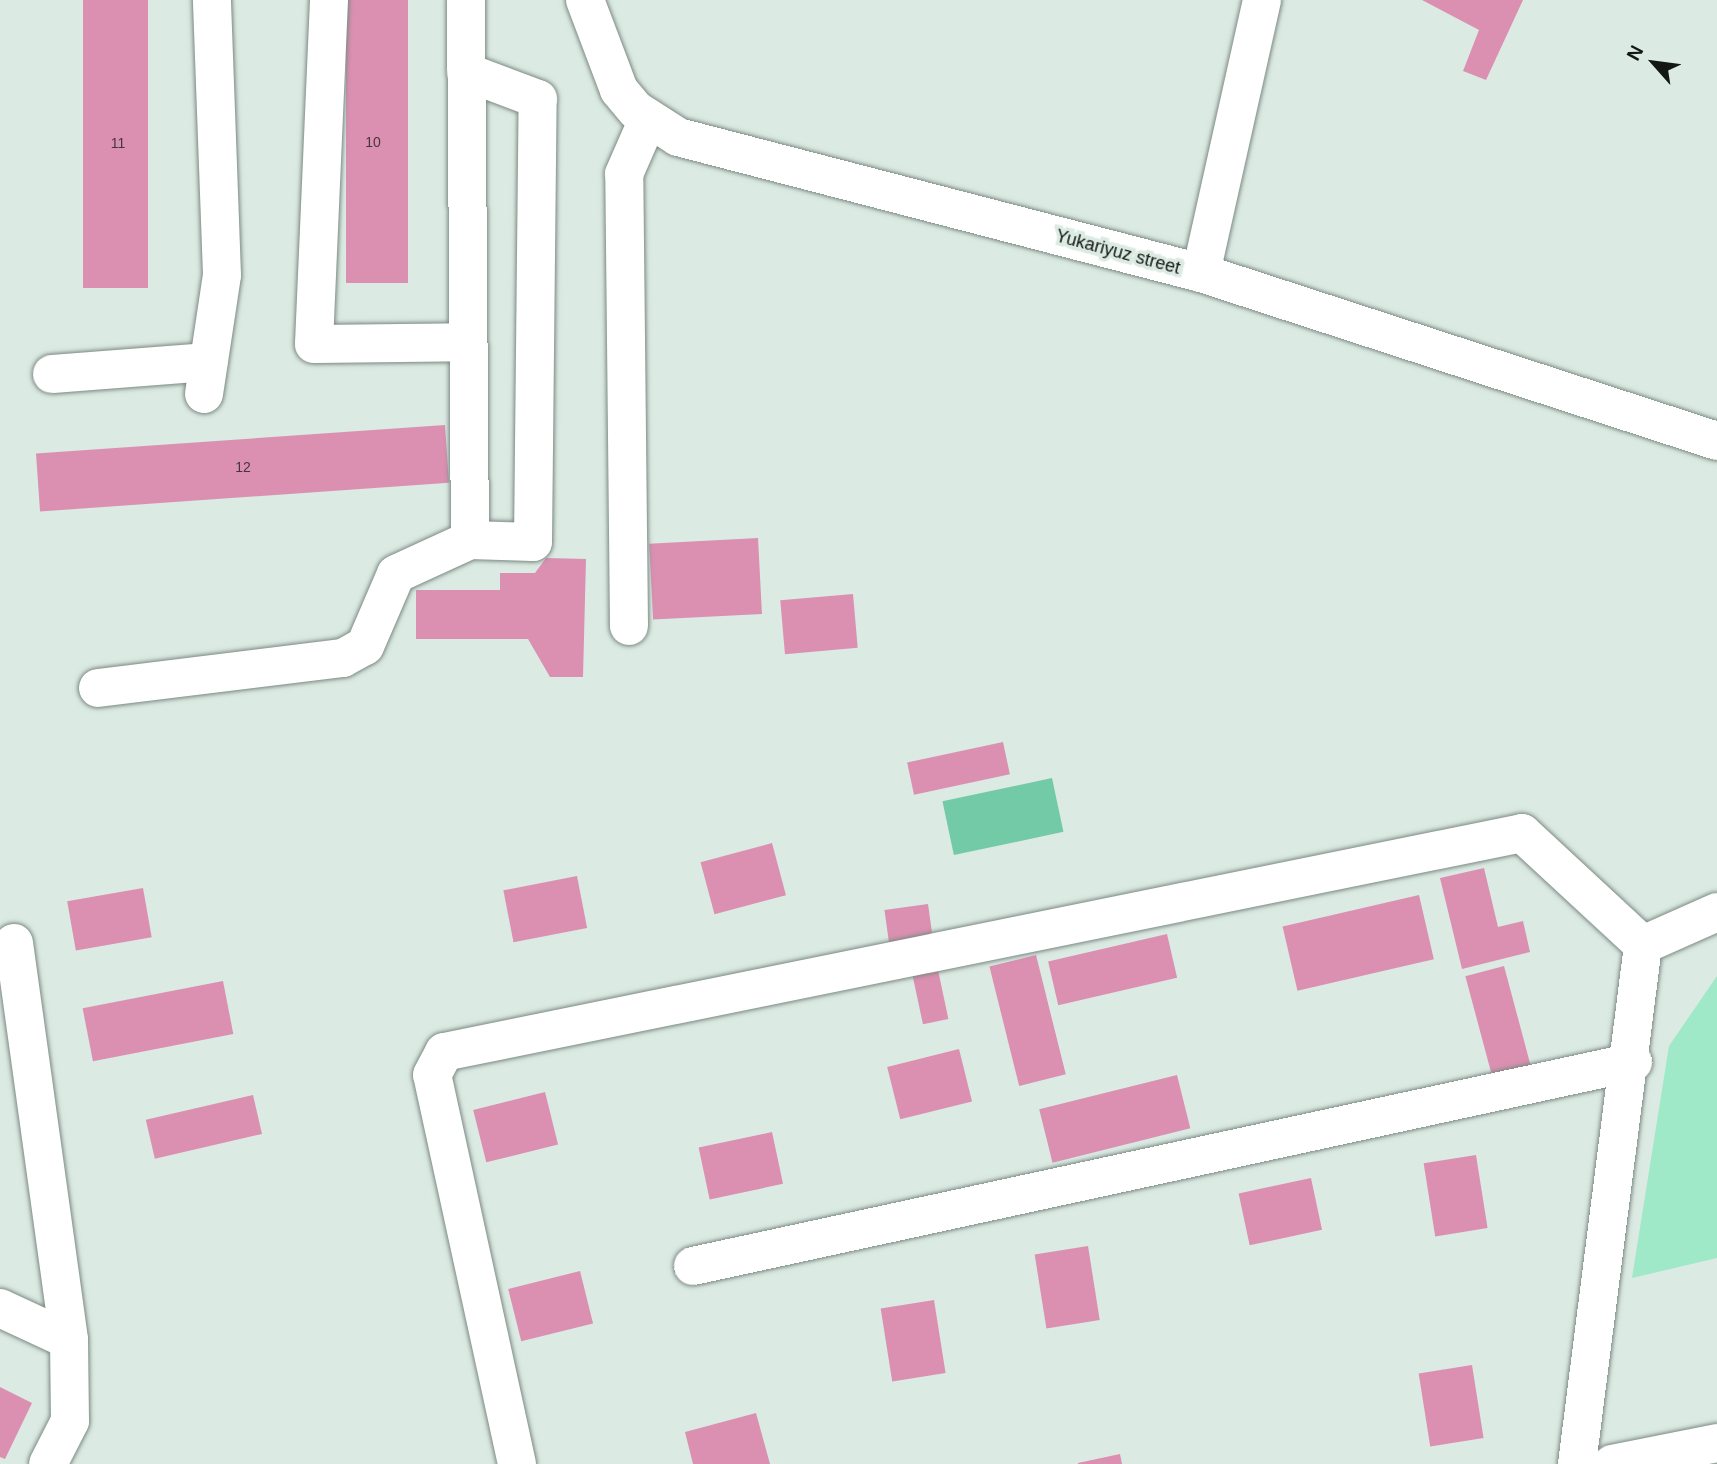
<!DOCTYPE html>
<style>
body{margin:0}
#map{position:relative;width:1717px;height:1464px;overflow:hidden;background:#dbeae3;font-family:Arial,sans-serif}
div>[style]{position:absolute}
.green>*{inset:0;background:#9fe8c8}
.water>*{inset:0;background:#73caa6;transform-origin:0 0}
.building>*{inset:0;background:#db90b1;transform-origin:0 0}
.roads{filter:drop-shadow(0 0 2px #7c8a83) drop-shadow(0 0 2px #7c8a83)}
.minor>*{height:38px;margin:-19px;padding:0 19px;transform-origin:19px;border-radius:19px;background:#fff}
span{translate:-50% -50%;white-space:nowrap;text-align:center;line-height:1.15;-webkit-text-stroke:7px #dbeae3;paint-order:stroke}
.number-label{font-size:14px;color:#45363c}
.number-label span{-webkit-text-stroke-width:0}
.street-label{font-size:18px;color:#131815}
.north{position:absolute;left:1619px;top:28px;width:70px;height:70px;-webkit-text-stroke:5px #dbeae3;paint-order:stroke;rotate:298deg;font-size:19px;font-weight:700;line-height:28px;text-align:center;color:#131815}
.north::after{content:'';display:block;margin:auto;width:24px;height:32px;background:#131815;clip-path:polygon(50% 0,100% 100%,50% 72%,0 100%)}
</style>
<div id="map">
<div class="green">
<i style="clip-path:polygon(1717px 976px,1717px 1258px,1632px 1278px,1669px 1046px)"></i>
</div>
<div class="water">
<i style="left:1052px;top:778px;width:55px;height:112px;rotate:78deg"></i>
</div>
<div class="building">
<i style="left:83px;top:0;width:65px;height:288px"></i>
<i style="left:346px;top:0;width:62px;height:283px"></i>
<i style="clip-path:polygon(1422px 0,1523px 0,1486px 80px,1463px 71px,1479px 30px)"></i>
<i style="left:445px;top:425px;width:58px;height:410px;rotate:86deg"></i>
<i style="left:758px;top:538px;width:76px;height:109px;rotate:87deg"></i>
<i style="clip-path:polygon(546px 558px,586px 559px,583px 677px,550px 677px,528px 639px,416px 639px,416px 590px,500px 590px,500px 573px,535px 573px)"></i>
<i style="left:853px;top:594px;width:54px;height:73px;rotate:85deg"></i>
<i style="left:1003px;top:742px;width:33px;height:98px;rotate:78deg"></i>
<i style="left:772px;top:843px;width:54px;height:74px;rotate:75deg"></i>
<i style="clip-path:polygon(1484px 868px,1498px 927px,1523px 921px,1530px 952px,1462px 969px,1440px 878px)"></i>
<i style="left:577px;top:876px;width:53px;height:75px;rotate:79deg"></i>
<i style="left:143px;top:888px;width:50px;height:77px;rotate:80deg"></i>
<i style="left:1419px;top:895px;width:66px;height:140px;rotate:77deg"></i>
<i style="left:928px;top:904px;width:36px;height:44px;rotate:82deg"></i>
<i style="left:1167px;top:934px;width:45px;height:122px;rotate:77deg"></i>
<i style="left:1036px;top:955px;width:123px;height:48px;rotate:76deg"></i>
<i style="left:1504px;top:966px;width:106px;height:40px;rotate:75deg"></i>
<i style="left:938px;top:970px;width:50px;height:26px;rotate:78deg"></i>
<i style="left:223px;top:981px;width:54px;height:143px;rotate:79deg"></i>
<i style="left:959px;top:1049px;width:54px;height:74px;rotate:76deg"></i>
<i style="left:1177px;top:1075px;width:55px;height:142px;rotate:76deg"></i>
<i style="left:545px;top:1092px;width:54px;height:74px;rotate:76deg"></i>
<i style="left:253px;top:1095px;width:40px;height:110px;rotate:77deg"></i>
<i style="left:772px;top:1132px;width:53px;height:75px;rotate:78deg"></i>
<i style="left:1476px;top:1155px;width:74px;height:53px;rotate:81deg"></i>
<i style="left:1311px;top:1178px;width:53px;height:74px;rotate:78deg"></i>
<i style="left:1088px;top:1246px;width:75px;height:54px;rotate:81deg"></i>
<i style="left:580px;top:1271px;width:54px;height:74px;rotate:76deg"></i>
<i style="left:934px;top:1300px;width:74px;height:54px;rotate:81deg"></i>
<i style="left:1472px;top:1365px;width:74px;height:54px;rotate:81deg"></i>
<i style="clip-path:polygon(0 1387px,32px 1403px,5px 1459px,0 1457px)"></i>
<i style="clip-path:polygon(756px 1413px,770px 1464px,693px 1464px,685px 1432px)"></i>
<i style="clip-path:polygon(1120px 1454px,1122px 1464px,1078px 1464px,1078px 1463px)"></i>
</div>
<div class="roads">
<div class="minor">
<i style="left:329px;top:0;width:344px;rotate:92.5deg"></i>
<i style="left:314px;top:344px;width:154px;rotate:-0.7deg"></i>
<i style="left:466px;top:0;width:540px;rotate:89.58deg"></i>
<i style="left:585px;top:0;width:96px;rotate:69.3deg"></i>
<i style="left:619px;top:90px;width:26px;rotate:50deg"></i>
<i style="left:636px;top:110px;width:50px;rotate:32.7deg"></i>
<i style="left:678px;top:137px;width:540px;rotate:14.58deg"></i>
<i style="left:1201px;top:273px;width:543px;rotate:18.03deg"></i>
<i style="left:1201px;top:273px;width:280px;rotate:-77.4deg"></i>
<i style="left:52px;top:374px;width:157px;rotate:-4.4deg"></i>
<i style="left:204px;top:394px;width:120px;rotate:-81.4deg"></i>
<i style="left:222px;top:275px;width:275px;rotate:-92.1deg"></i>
<i style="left:629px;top:626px;width:452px;rotate:-90.6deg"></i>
<i style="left:624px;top:174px;width:60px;rotate:-66.4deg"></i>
<i style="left:98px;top:688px;width:247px;rotate:-7deg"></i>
<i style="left:343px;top:658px;width:25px;rotate:-29deg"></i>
<i style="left:365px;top:646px;width:78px;rotate:-66.7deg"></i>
<i style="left:396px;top:574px;width:81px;rotate:-24.7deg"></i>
<i style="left:470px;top:540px;width:63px;rotate:1.8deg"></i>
<i style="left:533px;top:542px;width:443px;rotate:-89.4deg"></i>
<i style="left:538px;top:99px;width:77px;rotate:-159.4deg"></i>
<i style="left:14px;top:943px;width:401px;rotate:82.1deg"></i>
<i style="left:69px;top:1340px;width:81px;rotate:89.3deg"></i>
<i style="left:70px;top:1421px;width:48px;rotate:117.1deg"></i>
<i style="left:1643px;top:945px;width:81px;rotate:-24deg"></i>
<i style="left:693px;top:1266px;width:962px;rotate:-12.24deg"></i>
<i style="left:0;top:1308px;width:76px;rotate:24.9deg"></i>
<i style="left:517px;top:1464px;width:398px;rotate:-102.3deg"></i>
<i style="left:432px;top:1075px;width:26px;rotate:-62deg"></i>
<i style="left:444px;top:1052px;width:1100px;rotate:-11.48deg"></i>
<i style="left:1522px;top:833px;width:165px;rotate:42.8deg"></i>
<i style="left:1577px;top:1464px;width:523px;rotate:-82.75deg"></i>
<i style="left:1612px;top:1464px;width:107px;rotate:-11.3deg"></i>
</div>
</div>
<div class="number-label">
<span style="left:373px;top:142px">10</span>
<span style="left:118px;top:143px">11</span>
<span style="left:243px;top:467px">12</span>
</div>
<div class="street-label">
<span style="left:1118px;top:252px;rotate:15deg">Yukariyuz street</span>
</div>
<div class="north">N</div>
</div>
